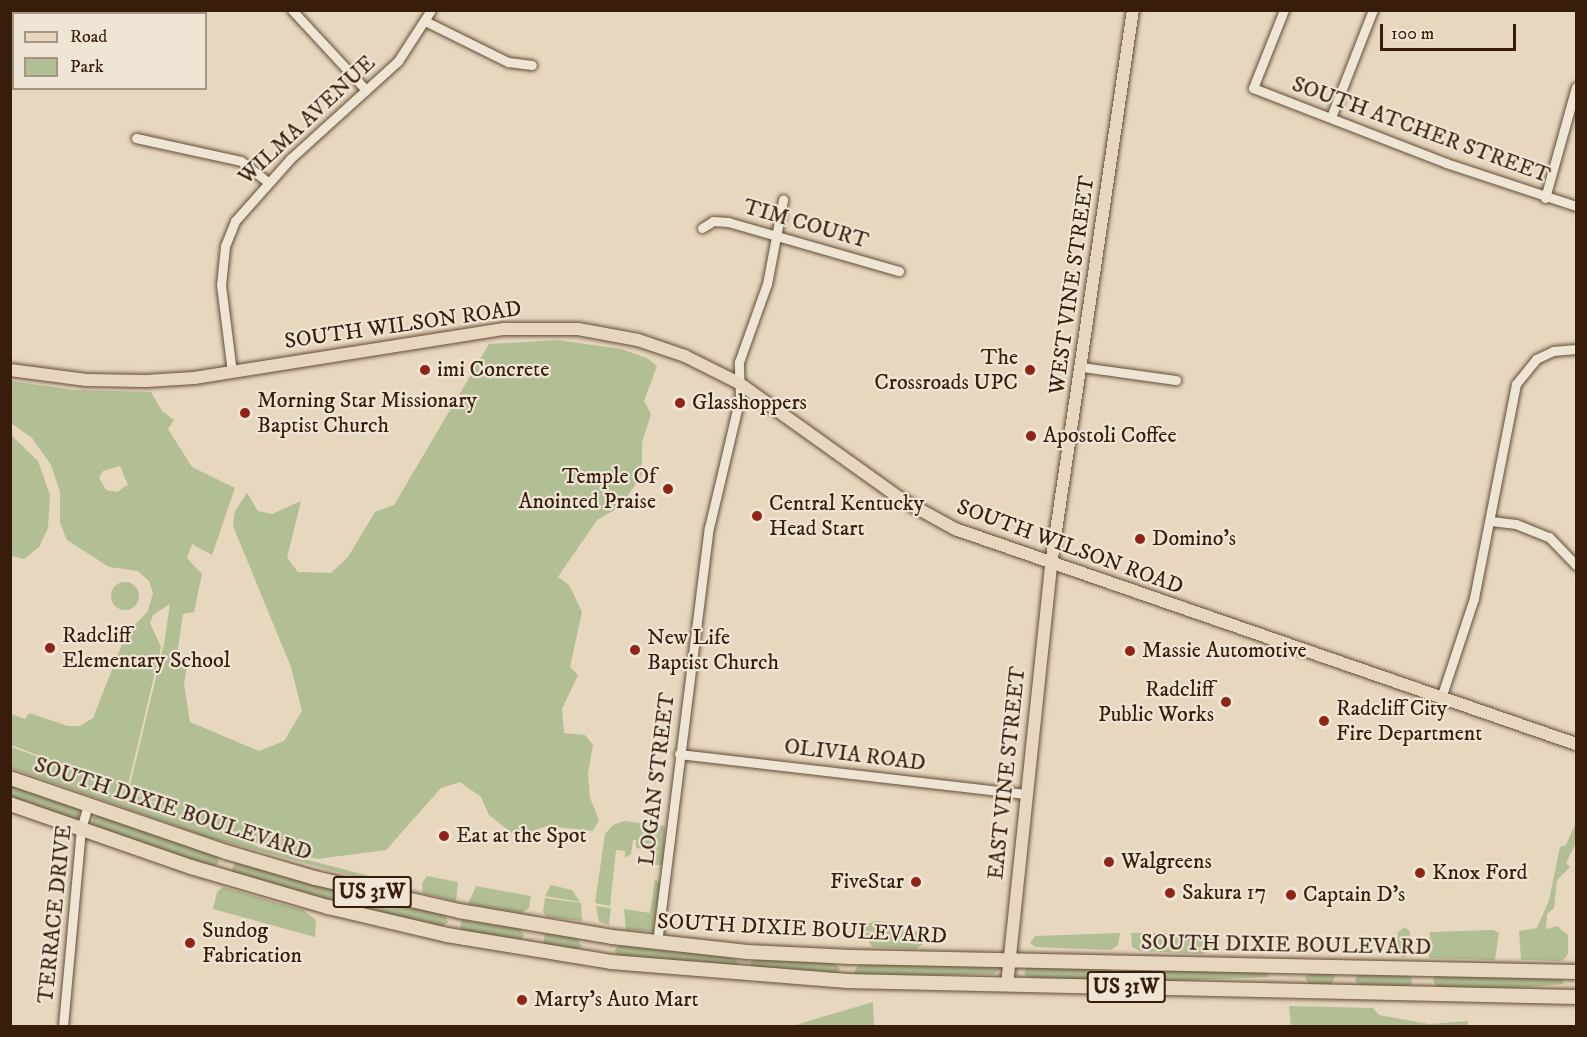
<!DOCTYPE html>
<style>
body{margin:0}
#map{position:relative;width:1587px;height:1037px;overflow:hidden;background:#e7d7be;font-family:"IM FELL DW Pica",serif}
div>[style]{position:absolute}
.green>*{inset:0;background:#b2bf94}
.round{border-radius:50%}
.roads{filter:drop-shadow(0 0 2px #644c37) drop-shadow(0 0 2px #644c37)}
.minor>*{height:9px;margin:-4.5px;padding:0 4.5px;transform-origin:4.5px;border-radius:4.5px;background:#efe5d5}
.major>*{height:12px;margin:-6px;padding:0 6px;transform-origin:6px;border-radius:6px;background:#e7d7be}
.highway>*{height:14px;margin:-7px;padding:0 7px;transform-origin:7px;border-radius:7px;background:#e7d7be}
.dots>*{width:16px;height:16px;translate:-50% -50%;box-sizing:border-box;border:3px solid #efe5d5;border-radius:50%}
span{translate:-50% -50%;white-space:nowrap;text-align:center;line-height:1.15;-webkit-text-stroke:4.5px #efe5d5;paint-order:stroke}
.shield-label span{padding:2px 4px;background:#efe5d5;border:2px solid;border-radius:4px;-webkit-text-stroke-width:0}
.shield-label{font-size:21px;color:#381d0a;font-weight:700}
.street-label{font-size:22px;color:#381d0a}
.poi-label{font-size:22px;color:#381d0a}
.right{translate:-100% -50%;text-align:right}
.left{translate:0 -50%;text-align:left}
.frame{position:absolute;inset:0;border:12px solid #381d0a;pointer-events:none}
.legend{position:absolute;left:12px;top:12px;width:195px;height:78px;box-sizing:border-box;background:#efe5d5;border:2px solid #a69584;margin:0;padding:8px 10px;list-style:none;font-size:18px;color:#381d0a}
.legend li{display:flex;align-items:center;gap:12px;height:30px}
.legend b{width:30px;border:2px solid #a69584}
.scale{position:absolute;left:1380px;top:24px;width:136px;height:27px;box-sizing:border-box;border:3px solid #381d0a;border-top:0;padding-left:8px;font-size:18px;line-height:21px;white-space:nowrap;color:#381d0a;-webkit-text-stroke:4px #efe5d5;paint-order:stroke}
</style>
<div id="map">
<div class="green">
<i style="clip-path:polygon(evenodd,557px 340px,621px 349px,647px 358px,657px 366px,644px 401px,651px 414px,642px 443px,642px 475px,620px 507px,597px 520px,558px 577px,569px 585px,582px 612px,570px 667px,578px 675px,562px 709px,564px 733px,585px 735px,593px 745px,588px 773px,590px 798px,599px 820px,593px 831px,547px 826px,517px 837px,489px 815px,481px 797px,460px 782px,441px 788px,386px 850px,317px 859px,244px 839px,258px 847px,381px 879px,390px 884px,386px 885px,211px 838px,11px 768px,11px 747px,122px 787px,11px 745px,11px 714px,25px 719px,29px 713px,68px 726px,80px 726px,93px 718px,126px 634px,148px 611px,153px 593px,149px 581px,138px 571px,109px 567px,67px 540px,60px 523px,60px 492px,51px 465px,32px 438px,11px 423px,11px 381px,75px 390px,151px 392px,162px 411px,174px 420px,168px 429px,192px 467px,235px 488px,212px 555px,192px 544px,187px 558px,202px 574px,194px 612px,183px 614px,178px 648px,179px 658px,187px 665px,184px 684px,190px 722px,259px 751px,284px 741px,302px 711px,291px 667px,233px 526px,235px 511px,247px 493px,258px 511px,272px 514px,301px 501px,287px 558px,298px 572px,331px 573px,348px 557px,375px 512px,394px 505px,489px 344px,557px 340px,120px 466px,130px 490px,127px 485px,117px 492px,106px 490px,99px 478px,103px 471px,120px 466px,557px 340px,170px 604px,164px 644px,129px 789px,200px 825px,127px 790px,161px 647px,150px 623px,153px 615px,170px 604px)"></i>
<i style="clip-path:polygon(11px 435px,38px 461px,50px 495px,48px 528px,39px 547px,24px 559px,11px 556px)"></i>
<i class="round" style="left:111px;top:582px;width:28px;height:28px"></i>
<i style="clip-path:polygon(11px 784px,78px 807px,79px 817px,74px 820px,11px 798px)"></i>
<i style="clip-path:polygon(99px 815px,217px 856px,219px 863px,213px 867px,92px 826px,94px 817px)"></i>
<i style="clip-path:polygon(624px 821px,665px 826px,663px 861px,661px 865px,655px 865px,652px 850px,636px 848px,636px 840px,633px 840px,631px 854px,625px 858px,625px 851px,616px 850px,610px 906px,595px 903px,605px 834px,613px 825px)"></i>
<i style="clip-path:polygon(1576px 822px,1576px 843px,1566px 863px,1570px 867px,1557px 880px,1554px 908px,1547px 914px,1546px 929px,1557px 926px,1568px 935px,1568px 954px,1562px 961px,1521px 960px,1519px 931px,1537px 928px,1549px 900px,1560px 847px,1566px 845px)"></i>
<i style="clip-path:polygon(236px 861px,445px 915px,448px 922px,441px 927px,290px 890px,231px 872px)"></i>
<i style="clip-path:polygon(427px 876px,458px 882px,456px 901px,423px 893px,422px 883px)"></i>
<i style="clip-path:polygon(655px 879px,660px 883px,653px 931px,626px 930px,624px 909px,650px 913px)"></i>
<i style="clip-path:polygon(551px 885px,572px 890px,580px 902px,545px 896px)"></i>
<i style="clip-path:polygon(476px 886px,531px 896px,529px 908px,521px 913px,468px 904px)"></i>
<i style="clip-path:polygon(223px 887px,303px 910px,316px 920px,315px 937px,213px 909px,217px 892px)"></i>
<i style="clip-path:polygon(545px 898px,581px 903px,582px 921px,547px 917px,543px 912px)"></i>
<i style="clip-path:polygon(596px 906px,611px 908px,609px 925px,599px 922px)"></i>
<i style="clip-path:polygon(462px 920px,520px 929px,524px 935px,520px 941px,464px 931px,460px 928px)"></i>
<i style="clip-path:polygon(875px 921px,886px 922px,888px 929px,915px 932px,924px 927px,925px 933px,919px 933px,924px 935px,923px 944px,916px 949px,872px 947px,864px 933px,883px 932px,864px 931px,867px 924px)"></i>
<i style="clip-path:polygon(1405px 927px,1410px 932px,1408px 955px,1403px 958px,1396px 953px,1398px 932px)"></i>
<i style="clip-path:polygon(1493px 930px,1499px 933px,1495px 960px,1429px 958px,1430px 932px)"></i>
<i style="clip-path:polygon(545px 933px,576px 938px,582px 946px,575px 951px,543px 945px)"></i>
<i style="clip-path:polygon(1120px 933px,1118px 945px,1111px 950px,1035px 947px,1030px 943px,1035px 936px)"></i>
<i style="clip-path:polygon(1131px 933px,1209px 933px,1219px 935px,1220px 943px,1217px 950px,1202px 954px,1140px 951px,1132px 947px)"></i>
<i style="clip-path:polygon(619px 944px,734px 957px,738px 964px,735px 967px,620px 957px,614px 952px)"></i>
<i style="clip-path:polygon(757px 958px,833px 962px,840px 969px,837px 974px,751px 968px,751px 962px)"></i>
<i style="clip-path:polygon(859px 963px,997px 966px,1000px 969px,994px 974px,866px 977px,854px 973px)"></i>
<i style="clip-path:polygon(1027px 967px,1107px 968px,1112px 974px,1106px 981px,1030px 979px,1024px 974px)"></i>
<i style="clip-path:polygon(1136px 970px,1266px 972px,1269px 977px,1137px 982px,1132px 976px)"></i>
<i style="clip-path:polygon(1331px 972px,1335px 977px,1331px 985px,1310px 985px,1305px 978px,1309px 973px)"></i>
<i style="clip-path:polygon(1359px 973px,1411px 975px,1412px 982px,1408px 987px,1360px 986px,1355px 980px)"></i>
<i style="clip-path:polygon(1436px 975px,1561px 978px,1564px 984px,1503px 989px,1437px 988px,1433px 980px)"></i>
<i style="clip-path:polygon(873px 1002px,874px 1026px,794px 1026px,805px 1022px)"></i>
<i style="clip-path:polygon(1289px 1006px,1373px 1008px,1379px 1015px,1429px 1024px,1468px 1021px,1468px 1026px,1291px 1026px)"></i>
</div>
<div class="roads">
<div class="minor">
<i style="left:292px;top:10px;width:109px;rotate:47.2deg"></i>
<i style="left:1284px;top:10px;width:84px;rotate:111.7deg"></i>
<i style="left:1253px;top:88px;width:207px;rotate:21.2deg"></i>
<i style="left:1446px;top:163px;width:137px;rotate:18.3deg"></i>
<i style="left:425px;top:21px;width:93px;rotate:26.3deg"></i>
<i style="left:508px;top:62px;width:24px;rotate:7deg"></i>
<i style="left:1331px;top:117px;width:115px;rotate:-68.6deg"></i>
<i style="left:136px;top:138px;width:107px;rotate:12.4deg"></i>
<i style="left:241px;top:161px;width:34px;rotate:38deg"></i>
<i style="left:1545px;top:198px;width:115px;rotate:-74.4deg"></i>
<i style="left:702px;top:228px;width:13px;rotate:-32deg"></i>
<i style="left:713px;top:221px;width:15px;rotate:4deg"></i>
<i style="left:728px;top:222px;width:178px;rotate:16deg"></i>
<i style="left:1082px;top:367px;width:95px;rotate:7.9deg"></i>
<i style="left:232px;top:372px;width:88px;rotate:-97.2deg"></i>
<i style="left:221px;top:285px;width:39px;rotate:-84deg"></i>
<i style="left:225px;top:246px;width:27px;rotate:-68deg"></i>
<i style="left:235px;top:221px;width:83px;rotate:-48.4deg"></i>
<i style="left:290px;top:159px;width:146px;rotate:-42.2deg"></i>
<i style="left:398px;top:61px;width:61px;rotate:-57.1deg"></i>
<i style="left:1491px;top:521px;width:25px;rotate:7deg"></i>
<i style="left:1516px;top:524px;width:35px;rotate:22deg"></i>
<i style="left:1549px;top:537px;width:39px;rotate:46deg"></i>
<i style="left:1441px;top:698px;width:105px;rotate:-71.7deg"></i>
<i style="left:1474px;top:598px;width:218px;rotate:-78.9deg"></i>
<i style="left:1516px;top:384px;width:32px;rotate:-51deg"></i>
<i style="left:1536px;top:359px;width:19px;rotate:-25deg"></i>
<i style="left:1553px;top:351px;width:23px;rotate:-5deg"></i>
<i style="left:679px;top:754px;width:348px;rotate:6.6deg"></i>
<i style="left:657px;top:943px;width:418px;rotate:-82.9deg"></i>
<i style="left:709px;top:528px;width:135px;rotate:-76.7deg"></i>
<i style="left:740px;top:397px;width:35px;rotate:-92deg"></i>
<i style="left:739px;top:362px;width:83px;rotate:-70.3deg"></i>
<i style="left:767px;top:284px;width:86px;rotate:-79.2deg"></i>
<i style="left:63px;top:1026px;width:198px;rotate:-84.8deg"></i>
<i style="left:81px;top:829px;width:25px;rotate:-74deg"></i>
</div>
<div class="major">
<i style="left:10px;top:370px;width:77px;rotate:7.5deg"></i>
<i style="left:86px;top:380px;width:60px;rotate:1deg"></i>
<i style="left:146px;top:381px;width:48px;rotate:-3.6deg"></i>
<i style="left:194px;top:378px;width:314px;rotate:-9deg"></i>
<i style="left:504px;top:329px;width:74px"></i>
<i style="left:578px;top:329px;width:61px;rotate:10.4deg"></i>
<i style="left:638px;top:340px;width:50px;rotate:18.8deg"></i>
<i style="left:685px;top:356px;width:60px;rotate:26.6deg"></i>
<i style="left:739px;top:383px;width:203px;rotate:35.6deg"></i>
<i style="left:904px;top:501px;width:58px;rotate:28.8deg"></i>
<i style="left:955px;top:529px;width:657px;rotate:19.1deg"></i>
<i style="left:1007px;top:985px;width:422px;rotate:-84deg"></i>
<i style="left:1051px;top:565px;width:561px;rotate:-81.6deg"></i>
</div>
<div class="highway">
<i style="left:10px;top:778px;width:228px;rotate:18.9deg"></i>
<i style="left:226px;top:852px;width:93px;rotate:16.3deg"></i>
<i style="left:315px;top:878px;width:148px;rotate:12.9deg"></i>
<i style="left:459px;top:911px;width:155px;rotate:9.6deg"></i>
<i style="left:612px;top:937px;width:136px;rotate:6.3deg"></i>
<i style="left:747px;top:952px;width:104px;rotate:2.8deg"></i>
<i style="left:851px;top:957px;width:725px;rotate:1.19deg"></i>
<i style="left:10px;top:804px;width:192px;rotate:19.2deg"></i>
<i style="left:191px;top:867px;width:143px;rotate:16.3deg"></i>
<i style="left:328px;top:907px;width:122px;rotate:13.2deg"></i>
<i style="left:447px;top:935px;width:166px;rotate:9.3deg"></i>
<i style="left:611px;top:962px;width:237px;rotate:4.6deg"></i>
<i style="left:847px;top:981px;width:729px;rotate:1.26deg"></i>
</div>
</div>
<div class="dots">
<i style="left:425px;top:370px;background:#8f2418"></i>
<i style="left:1030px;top:370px;background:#8f2418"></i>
<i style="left:680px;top:403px;background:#8f2418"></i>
<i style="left:245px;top:413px;background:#8f2418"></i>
<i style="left:1031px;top:436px;background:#8f2418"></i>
<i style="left:668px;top:489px;background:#8f2418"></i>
<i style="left:757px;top:516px;background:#8f2418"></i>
<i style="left:1140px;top:539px;background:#8f2418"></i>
<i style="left:50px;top:648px;background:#8f2418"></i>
<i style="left:635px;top:650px;background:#8f2418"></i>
<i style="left:1130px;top:651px;background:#8f2418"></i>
<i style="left:1226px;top:702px;background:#8f2418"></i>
<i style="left:1324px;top:721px;background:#8f2418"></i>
<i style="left:444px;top:836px;background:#8f2418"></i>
<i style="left:1109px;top:862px;background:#8f2418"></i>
<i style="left:1420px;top:873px;background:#8f2418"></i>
<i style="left:916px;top:882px;background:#8f2418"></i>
<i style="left:1170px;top:893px;background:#8f2418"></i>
<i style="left:1291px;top:895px;background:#8f2418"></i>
<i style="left:190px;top:943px;background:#8f2418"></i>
<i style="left:522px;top:1000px;background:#8f2418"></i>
</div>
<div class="shield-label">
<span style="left:372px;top:892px">US 31W</span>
<span style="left:1126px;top:987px">US 31W</span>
</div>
<div class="street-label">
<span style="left:307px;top:120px;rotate:-43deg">WILMA AVENUE</span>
<span style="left:1421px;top:130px;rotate:20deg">SOUTH ATCHER STREET</span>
<span style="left:806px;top:224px;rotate:16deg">TIM COURT</span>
<span style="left:1072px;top:285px;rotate:-82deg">WEST VINE STREET</span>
<span style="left:403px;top:325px;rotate:-8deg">SOUTH WILSON ROAD</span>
<span style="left:1070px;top:547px;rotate:20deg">SOUTH WILSON ROAD</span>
<span style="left:855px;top:755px;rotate:7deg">OLIVIA ROAD</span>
<span style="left:1007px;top:773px;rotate:-84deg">EAST VINE STREET</span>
<span style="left:657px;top:779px;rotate:-83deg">LOGAN STREET</span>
<span style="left:173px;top:809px;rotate:18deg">SOUTH DIXIE BOULEVARD</span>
<span style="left:55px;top:914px;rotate:-84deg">TERRACE DRIVE</span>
<span style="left:802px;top:929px;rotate:3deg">SOUTH DIXIE BOULEVARD</span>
<span style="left:1286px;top:945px;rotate:1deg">SOUTH DIXIE BOULEVARD</span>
</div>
<div class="poi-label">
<span class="right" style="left:1018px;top:370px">The<br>Crossroads UPC</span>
<span class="left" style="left:437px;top:370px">imi Concrete</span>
<span class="left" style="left:257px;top:413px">Morning Star Missionary<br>Baptist Church</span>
<span class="left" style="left:692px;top:403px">Glasshoppers</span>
<span class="left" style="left:1043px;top:436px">Apostoli Coffee</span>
<span class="right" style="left:656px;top:489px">Temple Of<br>Anointed Praise</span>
<span class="left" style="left:769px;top:516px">Central Kentucky<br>Head Start</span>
<span class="left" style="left:1152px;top:539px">Domino's</span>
<span class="left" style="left:62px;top:648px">Radcliff<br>Elementary School</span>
<span class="left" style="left:647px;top:650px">New Life<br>Baptist Church</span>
<span class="left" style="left:1142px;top:651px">Massie Automotive</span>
<span class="right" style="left:1214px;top:702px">Radcliff<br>Public Works</span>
<span class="left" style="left:1336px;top:721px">Radcliff City<br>Fire Department</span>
<span class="left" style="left:456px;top:836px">Eat at the Spot</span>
<span class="left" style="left:1121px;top:862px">Walgreens</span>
<span class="left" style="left:1432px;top:873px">Knox Ford</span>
<span class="right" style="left:904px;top:882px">FiveStar</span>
<span class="left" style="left:1182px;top:893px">Sakura 17</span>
<span class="left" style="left:1303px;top:895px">Captain D's</span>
<span class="left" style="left:202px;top:943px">Sundog<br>Fabrication</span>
<span class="left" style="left:534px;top:1000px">Marty's Auto Mart</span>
</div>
<div class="frame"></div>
<ul class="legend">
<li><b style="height:8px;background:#e7d7be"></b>Road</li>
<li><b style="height:16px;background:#b2bf94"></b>Park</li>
</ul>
<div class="scale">100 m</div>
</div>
